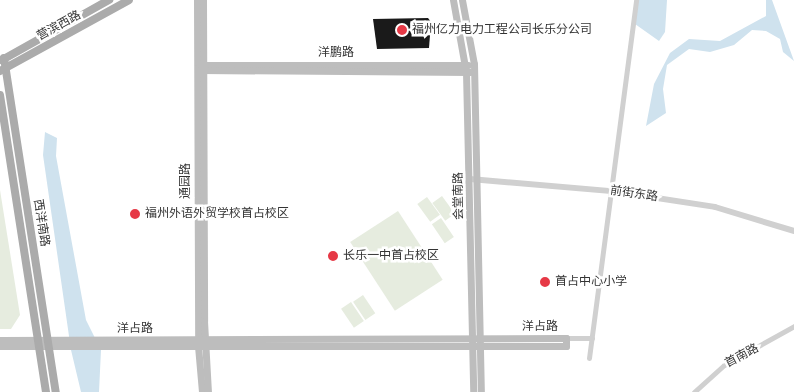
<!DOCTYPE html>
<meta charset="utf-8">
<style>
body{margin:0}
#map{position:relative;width:794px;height:392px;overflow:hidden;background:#fff;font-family:Roboto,"Noto Sans SC",sans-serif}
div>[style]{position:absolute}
.green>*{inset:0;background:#e6ecdf;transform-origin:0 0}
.water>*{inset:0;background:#cfe2ee}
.building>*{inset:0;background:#1a1a1a}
.minor>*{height:5px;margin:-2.5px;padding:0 2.5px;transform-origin:2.5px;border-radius:2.5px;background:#d0d0d0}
.tertiary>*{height:6px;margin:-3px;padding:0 3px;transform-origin:3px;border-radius:3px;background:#d0d0d0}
.secondary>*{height:7px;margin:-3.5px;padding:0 3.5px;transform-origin:3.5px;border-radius:3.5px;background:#bdbdbd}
.primary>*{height:8px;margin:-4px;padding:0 4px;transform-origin:4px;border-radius:4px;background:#ababab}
.dots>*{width:14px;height:14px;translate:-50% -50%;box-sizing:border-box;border:2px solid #fff;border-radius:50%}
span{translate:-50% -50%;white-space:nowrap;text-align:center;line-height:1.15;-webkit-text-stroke:5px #fff;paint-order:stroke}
.street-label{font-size:12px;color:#333}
.poi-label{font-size:12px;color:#333}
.left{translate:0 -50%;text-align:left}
</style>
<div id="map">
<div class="green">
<i style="clip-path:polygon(0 190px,20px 315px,11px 329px,0 329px)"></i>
<i style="left:442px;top:196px;width:22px;height:12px;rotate:54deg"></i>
<i style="left:427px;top:197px;width:22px;height:12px;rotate:54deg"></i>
<i style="left:398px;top:211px;width:82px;height:57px;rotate:57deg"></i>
<i style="left:441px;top:218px;width:23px;height:11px;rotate:56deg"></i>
<i style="left:363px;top:295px;width:22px;height:12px;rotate:56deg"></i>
<i style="left:351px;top:302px;width:23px;height:12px;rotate:56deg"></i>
</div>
<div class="water">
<i style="clip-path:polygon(638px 0,667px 0,665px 32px,659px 41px,635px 24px)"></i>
<i style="clip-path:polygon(766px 0,772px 0,794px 61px,783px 52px,780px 39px,766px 31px,752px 30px,734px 45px,710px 52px,689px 49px,667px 65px,663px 89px,666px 113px,646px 126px,654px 84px,670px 53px,689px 39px,720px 41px,766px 16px)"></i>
<i style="clip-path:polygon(45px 132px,57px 138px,56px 156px,86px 320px,101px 350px,99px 392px,81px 392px,71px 350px,43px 155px)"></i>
</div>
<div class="building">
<i style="clip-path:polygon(428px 18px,431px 22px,429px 48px,377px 49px,373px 19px)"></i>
</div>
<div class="minor">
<i style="left:566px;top:338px;width:26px"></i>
<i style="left:589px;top:358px;width:361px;rotate:-82.5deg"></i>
<i style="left:694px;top:392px;width:40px;rotate:-42deg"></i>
<i style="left:724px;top:365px;width:80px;rotate:-29.1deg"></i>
</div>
<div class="tertiary">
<i style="left:470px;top:179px;width:142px;rotate:4.9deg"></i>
<i style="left:611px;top:191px;width:105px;rotate:8.7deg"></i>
<i style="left:715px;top:207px;width:83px;rotate:16.9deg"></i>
</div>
<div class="secondary">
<i style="left:197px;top:0;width:346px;rotate:89.8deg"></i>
<i style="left:198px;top:346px;width:46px;rotate:85deg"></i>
<i style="left:203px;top:0;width:321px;rotate:89.8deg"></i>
<i style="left:204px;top:321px;width:71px;rotate:86.8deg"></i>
<i style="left:453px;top:0;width:73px;rotate:79.8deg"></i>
<i style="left:466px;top:72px;width:320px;rotate:88.7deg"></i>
<i style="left:462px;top:0;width:65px;rotate:79.4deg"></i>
<i style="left:474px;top:64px;width:328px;rotate:88.8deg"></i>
<i style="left:199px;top:65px;width:269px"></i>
<i style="left:201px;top:70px;width:269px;rotate:0.4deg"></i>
<i style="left:0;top:340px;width:566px;rotate:-0.2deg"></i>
<i style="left:566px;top:338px;width:8px;rotate:90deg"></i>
<i style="left:566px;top:346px;width:566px;rotate:180deg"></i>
</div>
<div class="primary">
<i style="left:4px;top:58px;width:338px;rotate:81.2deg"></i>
<i style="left:2px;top:60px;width:123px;rotate:-29.3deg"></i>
<i style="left:0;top:71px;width:147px;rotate:-28.8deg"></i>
<i style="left:0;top:95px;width:301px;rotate:81.2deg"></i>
</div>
<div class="dots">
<i style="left:402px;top:30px;background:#e63946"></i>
<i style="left:135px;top:214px;background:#e63946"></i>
<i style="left:333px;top:256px;background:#e63946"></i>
<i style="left:545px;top:282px;background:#e63946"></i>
</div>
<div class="street-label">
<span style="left:59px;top:26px;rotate:-29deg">营滨西路</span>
<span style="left:336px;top:53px">洋鹏路</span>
<span style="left:186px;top:181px;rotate:-90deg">通园路</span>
<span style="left:634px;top:194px;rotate:8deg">前街东路</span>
<span style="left:459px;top:196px;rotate:-91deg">会堂南路</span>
<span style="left:41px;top:223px;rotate:81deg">西洋南路</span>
<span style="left:540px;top:327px">洋占路</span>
<span style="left:135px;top:329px">洋占路</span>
<span style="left:742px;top:356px;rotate:-28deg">首南路</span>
</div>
<div class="poi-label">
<span class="left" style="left:412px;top:30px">福州亿力电力工程公司长乐分公司</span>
<span class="left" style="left:145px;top:214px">福州外语外贸学校首占校区</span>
<span class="left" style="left:343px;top:256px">长乐一中首占校区</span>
<span class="left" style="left:555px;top:282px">首占中心小学</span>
</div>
</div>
